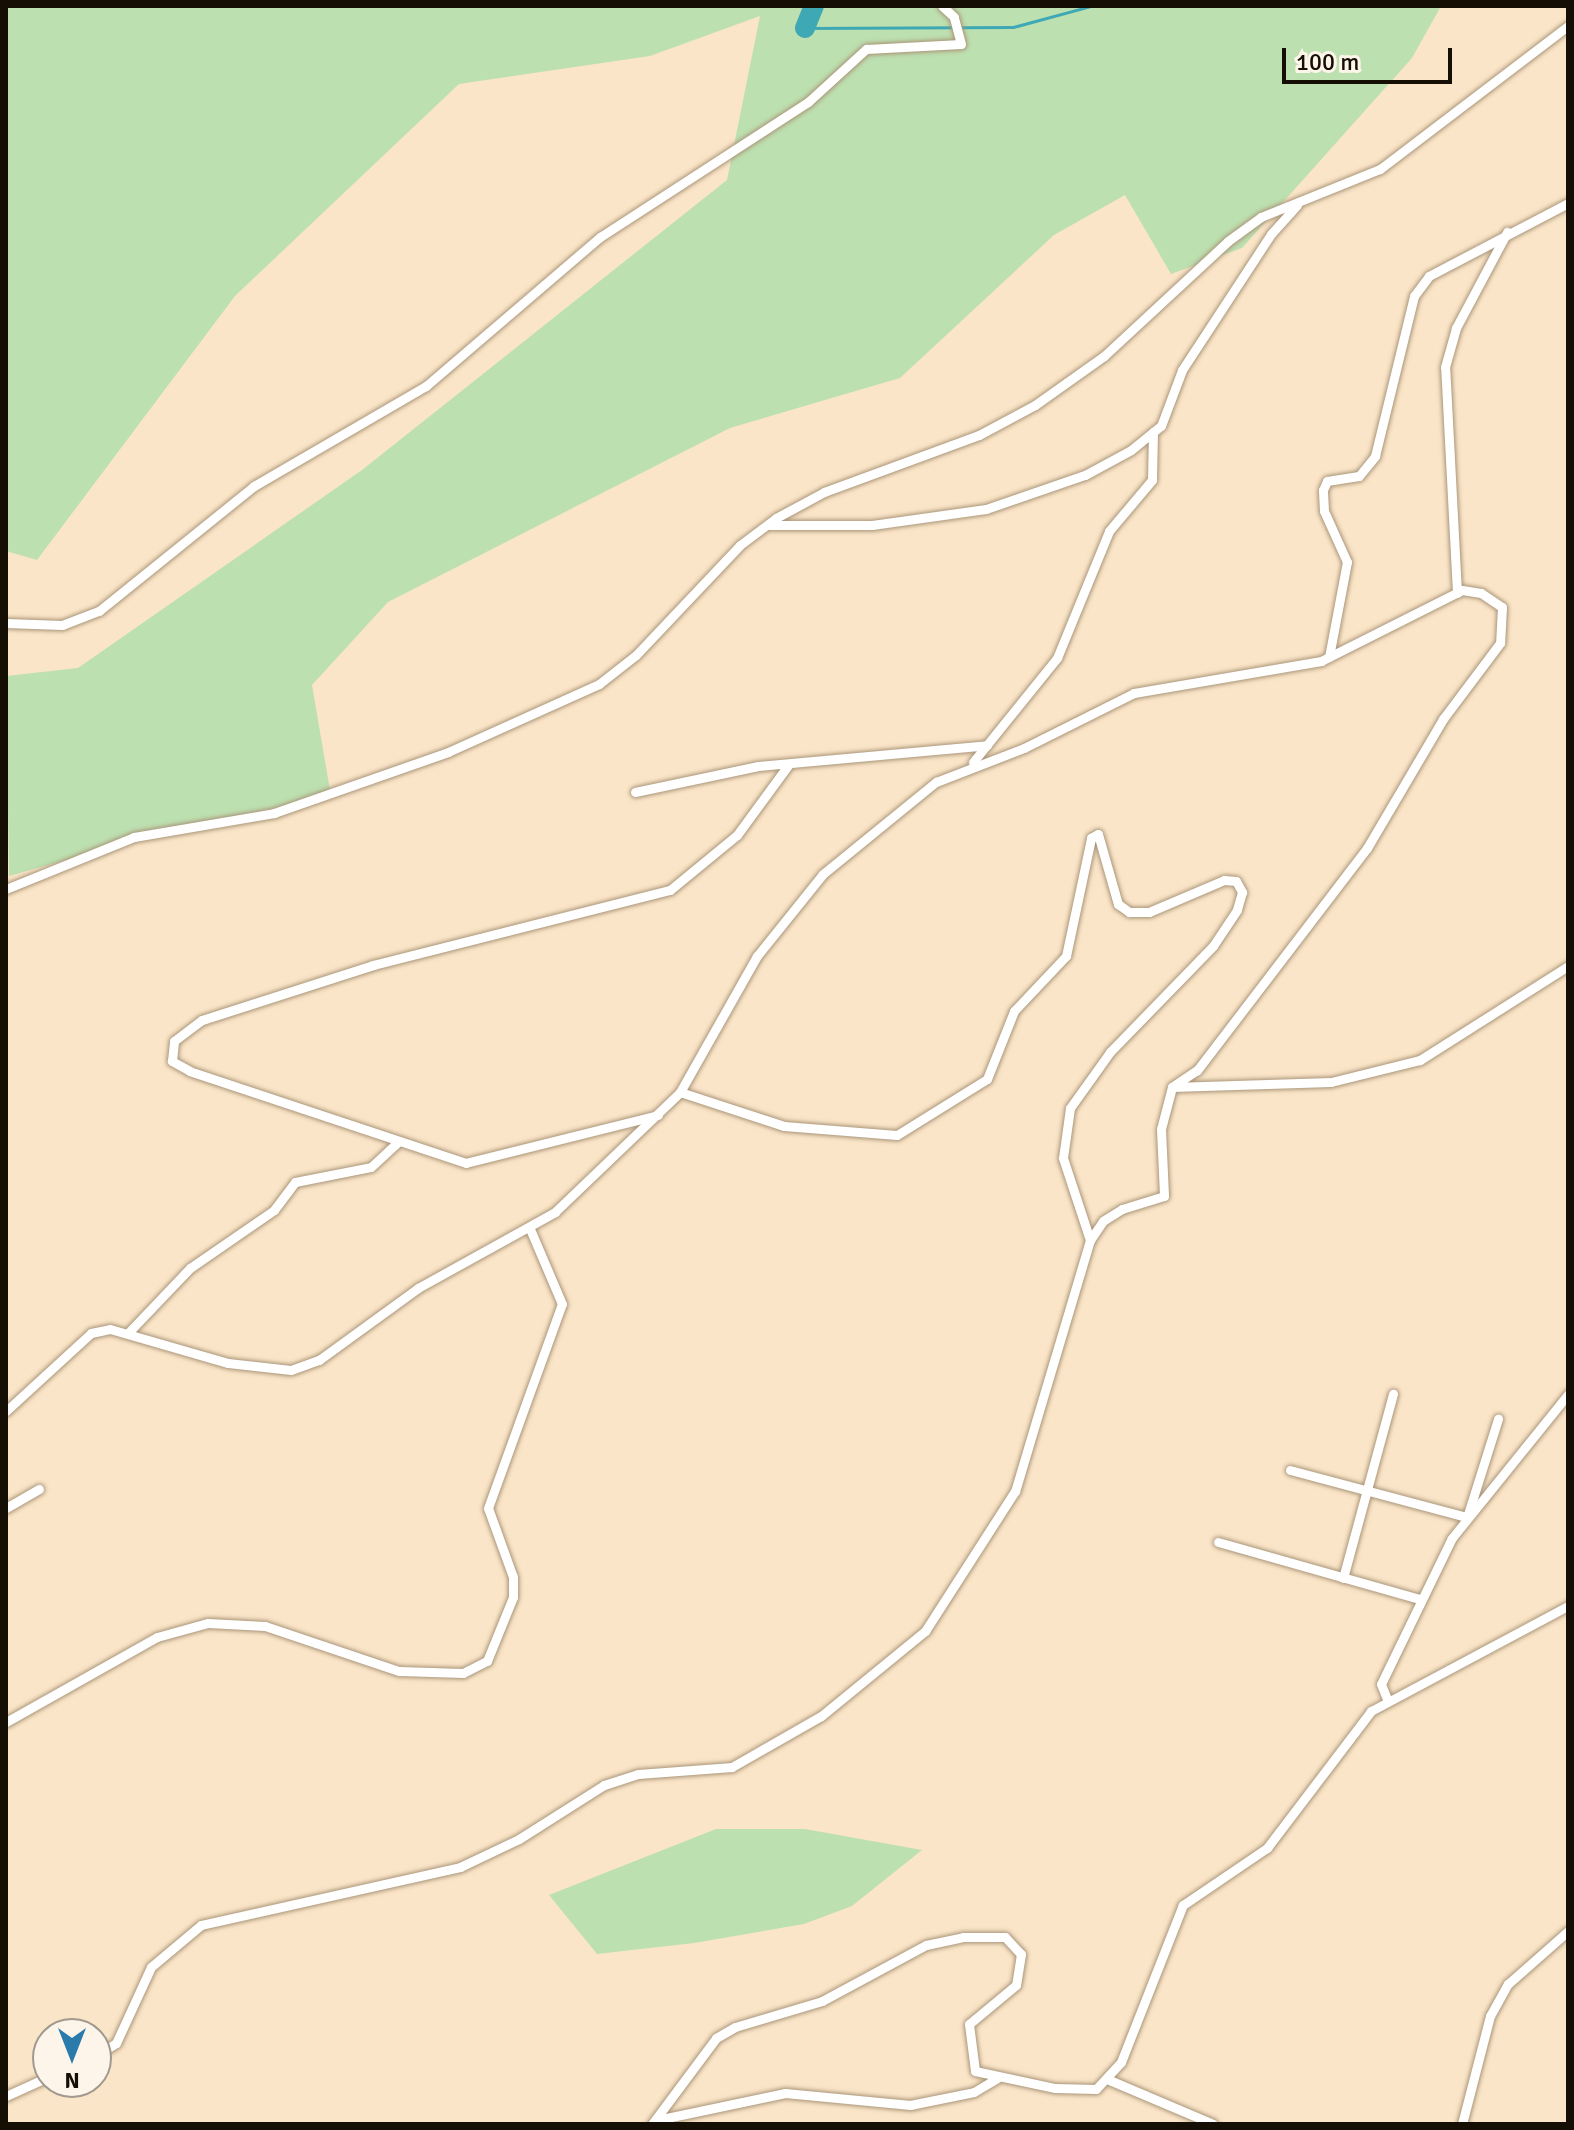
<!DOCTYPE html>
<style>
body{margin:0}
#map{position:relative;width:1574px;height:2130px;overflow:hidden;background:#fbe5c8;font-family:Signika,sans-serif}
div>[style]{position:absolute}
.green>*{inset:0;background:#bde0b0}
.stream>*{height:3px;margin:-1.5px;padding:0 1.5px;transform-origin:1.5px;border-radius:1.5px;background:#3fa8b5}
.river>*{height:20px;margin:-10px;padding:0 10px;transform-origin:10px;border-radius:10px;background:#3fa8b5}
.roads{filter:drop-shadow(0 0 2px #aa967a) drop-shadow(0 0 2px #aa967a)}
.minor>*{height:9px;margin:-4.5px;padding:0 4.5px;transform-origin:4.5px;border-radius:4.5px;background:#fff}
span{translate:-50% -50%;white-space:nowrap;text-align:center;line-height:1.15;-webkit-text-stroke:6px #fdf5e9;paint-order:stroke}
.frame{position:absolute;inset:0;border:8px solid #150e05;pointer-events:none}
.north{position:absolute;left:32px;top:2018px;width:80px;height:80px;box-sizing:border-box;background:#fdf5e9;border:2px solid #a0998e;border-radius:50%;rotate:180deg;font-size:22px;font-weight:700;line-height:32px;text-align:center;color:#150e05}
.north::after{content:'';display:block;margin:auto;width:28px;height:36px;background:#2a7aac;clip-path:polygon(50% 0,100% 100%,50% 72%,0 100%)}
.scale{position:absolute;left:1282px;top:48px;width:170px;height:36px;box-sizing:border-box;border:4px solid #150e05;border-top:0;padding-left:10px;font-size:24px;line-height:28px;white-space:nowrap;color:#150e05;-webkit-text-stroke:6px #fdf5e9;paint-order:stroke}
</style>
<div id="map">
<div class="green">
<i style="clip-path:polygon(6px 6px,1441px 6px,1412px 58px,1242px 248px,1171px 274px,1125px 195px,1054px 235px,900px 378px,730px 428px,388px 602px,312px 685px,331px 796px,178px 829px,9px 876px,6px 676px,78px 668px,362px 470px,727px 180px,760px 16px,650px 56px,459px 84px,235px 296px,37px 560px,6px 551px)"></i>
<i style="clip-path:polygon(716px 1829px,805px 1829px,922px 1850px,852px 1906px,804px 1924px,694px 1943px,597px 1954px,549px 1895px)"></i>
</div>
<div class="stream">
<i style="left:805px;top:28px;width:208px;rotate:-0.3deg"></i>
<i style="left:1013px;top:27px;width:81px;rotate:-15.1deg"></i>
</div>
<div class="river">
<i style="left:805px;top:28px;width:24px;rotate:-68deg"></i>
</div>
<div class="roads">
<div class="minor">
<i style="left:768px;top:525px;width:104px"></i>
<i style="left:872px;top:525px;width:115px;rotate:-8deg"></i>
<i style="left:986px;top:509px;width:105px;rotate:-19deg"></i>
<i style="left:1085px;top:475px;width:52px;rotate:-28.5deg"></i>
<i style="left:1131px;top:450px;width:38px;rotate:-39deg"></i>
<i style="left:1161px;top:426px;width:60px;rotate:-69.4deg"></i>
<i style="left:1182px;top:370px;width:163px;rotate:-56.8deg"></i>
<i style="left:1271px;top:234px;width:39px;rotate:-48deg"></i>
<i style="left:1457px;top:593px;width:226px;rotate:-93deg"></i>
<i style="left:1445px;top:367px;width:41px;rotate:-74.2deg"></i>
<i style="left:1456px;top:328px;width:109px;rotate:-62deg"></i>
<i style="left:6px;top:623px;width:56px;rotate:2deg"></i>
<i style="left:62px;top:625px;width:40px;rotate:-21deg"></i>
<i style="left:99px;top:611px;width:199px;rotate:-38.9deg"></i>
<i style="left:254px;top:486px;width:199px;rotate:-30.2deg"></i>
<i style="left:426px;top:386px;width:229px;rotate:-40.6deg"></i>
<i style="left:600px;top:237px;width:248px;rotate:-33deg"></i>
<i style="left:808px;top:102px;width:79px;rotate:-42.4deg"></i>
<i style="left:866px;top:49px;width:95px;rotate:-3deg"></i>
<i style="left:961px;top:44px;width:28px;rotate:-105deg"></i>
<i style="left:954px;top:17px;width:16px;rotate:-137deg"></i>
<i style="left:1329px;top:657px;width:97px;rotate:-79.3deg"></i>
<i style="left:1347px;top:562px;width:56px;rotate:-114.3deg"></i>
<i style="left:1324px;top:511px;width:21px;rotate:-93deg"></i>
<i style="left:1323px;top:490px;width:10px;rotate:-66deg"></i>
<i style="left:1327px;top:481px;width:32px;rotate:-9deg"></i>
<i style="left:1359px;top:476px;width:26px;rotate:-51deg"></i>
<i style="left:1375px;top:456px;width:165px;rotate:-76.3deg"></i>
<i style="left:1414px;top:296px;width:25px;rotate:-53deg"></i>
<i style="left:1429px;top:276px;width:157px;rotate:-27.7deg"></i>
<i style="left:973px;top:762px;width:134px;rotate:-51.1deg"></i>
<i style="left:1057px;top:658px;width:137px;rotate:-67.7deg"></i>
<i style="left:1109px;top:531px;width:67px;rotate:-49.9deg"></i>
<i style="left:1152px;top:480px;width:48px;rotate:-88.8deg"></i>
<i style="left:635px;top:792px;width:126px;rotate:-11.9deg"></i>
<i style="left:758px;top:766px;width:230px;rotate:-5.2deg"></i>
<i style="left:6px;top:889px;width:138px;rotate:-22.1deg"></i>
<i style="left:134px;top:837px;width:142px;rotate:-9.7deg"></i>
<i style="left:274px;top:813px;width:184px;rotate:-19.3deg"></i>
<i style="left:448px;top:752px;width:166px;rotate:-24.2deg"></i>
<i style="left:599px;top:684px;width:47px;rotate:-38.1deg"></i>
<i style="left:636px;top:655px;width:151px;rotate:-46.6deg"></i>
<i style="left:740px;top:545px;width:45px;rotate:-36.9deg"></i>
<i style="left:776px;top:518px;width:55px;rotate:-28.4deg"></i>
<i style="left:824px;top:492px;width:165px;rotate:-20.2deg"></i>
<i style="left:979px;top:435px;width:64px;rotate:-28.2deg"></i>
<i style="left:1035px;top:405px;width:85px;rotate:-35.4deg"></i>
<i style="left:1104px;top:356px;width:169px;rotate:-42.8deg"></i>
<i style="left:1228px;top:241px;width:41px;rotate:-36deg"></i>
<i style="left:1261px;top:217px;width:128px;rotate:-22deg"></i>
<i style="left:1380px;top:169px;width:236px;rotate:-37.3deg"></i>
<i style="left:1172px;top:1087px;width:159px;rotate:-1.8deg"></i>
<i style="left:1331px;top:1082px;width:92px;rotate:-13.9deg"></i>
<i style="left:1420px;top:1060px;width:175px;rotate:-32.4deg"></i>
<i style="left:680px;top:1092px;width:109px;rotate:18.1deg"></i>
<i style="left:784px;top:1126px;width:113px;rotate:4.6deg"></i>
<i style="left:897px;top:1135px;width:106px;rotate:-31.9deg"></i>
<i style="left:987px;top:1079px;width:73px;rotate:-68.3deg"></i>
<i style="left:1014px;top:1011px;width:76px;rotate:-46.6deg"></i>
<i style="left:1066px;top:956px;width:121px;rotate:-78deg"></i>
<i style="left:1091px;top:838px;width:8px;rotate:-30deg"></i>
<i style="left:1098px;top:834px;width:73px;rotate:74.1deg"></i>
<i style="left:1118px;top:904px;width:14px;rotate:36deg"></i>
<i style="left:1129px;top:912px;width:20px"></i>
<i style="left:1149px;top:912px;width:82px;rotate:-23.1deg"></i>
<i style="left:1224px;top:880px;width:12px;rotate:5deg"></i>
<i style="left:1236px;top:881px;width:13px;rotate:61deg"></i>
<i style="left:1242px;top:892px;width:19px;rotate:106deg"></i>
<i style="left:1237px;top:910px;width:43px;rotate:123.7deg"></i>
<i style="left:1213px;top:946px;width:148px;rotate:134.2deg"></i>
<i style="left:1110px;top:1052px;width:69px;rotate:125.5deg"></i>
<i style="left:1070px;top:1108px;width:50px;rotate:98deg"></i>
<i style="left:1063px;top:1158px;width:86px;rotate:71.8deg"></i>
<i style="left:658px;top:1115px;width:198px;rotate:166deg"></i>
<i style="left:466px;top:1163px;width:291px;rotate:-161.6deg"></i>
<i style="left:190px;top:1071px;width:21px;rotate:-151deg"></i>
<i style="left:172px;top:1061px;width:20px;rotate:-84deg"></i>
<i style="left:174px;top:1041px;width:35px;rotate:-37deg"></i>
<i style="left:202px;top:1020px;width:180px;rotate:-17.8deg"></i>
<i style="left:373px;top:965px;width:306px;rotate:-14.2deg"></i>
<i style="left:670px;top:890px;width:87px;rotate:-39.4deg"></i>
<i style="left:737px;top:835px;width:88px;rotate:-53.8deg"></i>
<i style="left:128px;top:1333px;width:90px;rotate:-46.4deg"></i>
<i style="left:190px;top:1268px;width:102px;rotate:-34.6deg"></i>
<i style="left:274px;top:1210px;width:35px;rotate:-53deg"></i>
<i style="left:295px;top:1182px;width:77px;rotate:-11.2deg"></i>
<i style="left:371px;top:1167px;width:38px;rotate:-43deg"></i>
<i style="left:6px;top:1411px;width:115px;rotate:-42.5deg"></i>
<i style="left:91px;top:1333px;width:19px;rotate:-12deg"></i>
<i style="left:110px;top:1329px;width:123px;rotate:16.1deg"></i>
<i style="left:228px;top:1363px;width:63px;rotate:6.3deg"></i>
<i style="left:291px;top:1370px;width:30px;rotate:-20deg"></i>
<i style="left:319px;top:1360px;width:122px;rotate:-36deg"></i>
<i style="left:418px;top:1288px;width:157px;rotate:-29deg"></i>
<i style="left:555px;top:1212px;width:173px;rotate:-43.8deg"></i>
<i style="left:680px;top:1092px;width:156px;rotate:-60.5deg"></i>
<i style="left:757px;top:956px;width:105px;rotate:-51.2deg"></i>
<i style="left:823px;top:874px;width:146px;rotate:-39.2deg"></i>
<i style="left:936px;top:782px;width:94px;rotate:-21.1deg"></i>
<i style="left:1024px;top:748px;width:123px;rotate:-26.6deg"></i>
<i style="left:1134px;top:693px;width:190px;rotate:-9.7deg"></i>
<i style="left:1321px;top:661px;width:158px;rotate:-26.7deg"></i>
<i style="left:1462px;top:590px;width:19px;rotate:9deg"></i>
<i style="left:1481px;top:593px;width:25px;rotate:34deg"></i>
<i style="left:1502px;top:607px;width:36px;rotate:93deg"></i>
<i style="left:1500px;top:643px;width:95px;rotate:126.9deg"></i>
<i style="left:1443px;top:719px;width:150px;rotate:120.5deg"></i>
<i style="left:1367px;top:848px;width:280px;rotate:127.4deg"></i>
<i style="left:1197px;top:1070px;width:30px;rotate:146deg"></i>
<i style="left:1172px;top:1087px;width:43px;rotate:104.7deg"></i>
<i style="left:1161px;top:1129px;width:67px;rotate:87.4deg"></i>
<i style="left:1164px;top:1196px;width:44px;rotate:162.8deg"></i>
<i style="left:1122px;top:1209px;width:22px;rotate:148deg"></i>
<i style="left:1103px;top:1221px;width:23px;rotate:124deg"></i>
<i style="left:1090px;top:1240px;width:262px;rotate:106.6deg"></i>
<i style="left:1015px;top:1491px;width:166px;rotate:122.7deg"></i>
<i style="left:925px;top:1631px;width:134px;rotate:140.7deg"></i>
<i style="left:821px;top:1716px;width:103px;rotate:150.2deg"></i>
<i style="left:732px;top:1767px;width:94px;rotate:175.7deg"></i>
<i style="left:638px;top:1774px;width:36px;rotate:162deg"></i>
<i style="left:604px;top:1785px;width:101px;rotate:147.6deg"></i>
<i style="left:519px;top:1839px;width:65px;rotate:154.6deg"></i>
<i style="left:460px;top:1867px;width:265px;rotate:167.4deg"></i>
<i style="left:201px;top:1925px;width:65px;rotate:140deg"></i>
<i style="left:151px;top:1967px;width:84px;rotate:114.7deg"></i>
<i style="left:116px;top:2043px;width:24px;rotate:147deg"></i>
<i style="left:1290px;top:1470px;width:183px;rotate:14.9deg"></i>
<i style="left:6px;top:1508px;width:38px;rotate:-30deg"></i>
<i style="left:1468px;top:1514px;width:100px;rotate:-72.5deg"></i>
<i style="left:1218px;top:1542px;width:210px;rotate:15.8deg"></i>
<i style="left:1343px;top:1578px;width:191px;rotate:-74.8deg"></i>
<i style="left:1387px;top:1699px;width:16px;rotate:-112deg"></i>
<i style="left:1381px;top:1684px;width:162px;rotate:-64.1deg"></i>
<i style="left:1452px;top:1538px;width:185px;rotate:-51.1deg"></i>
<i style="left:6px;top:1722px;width:173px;rotate:-29.4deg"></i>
<i style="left:157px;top:1637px;width:53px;rotate:-15.4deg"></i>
<i style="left:208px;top:1623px;width:57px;rotate:3deg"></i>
<i style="left:265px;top:1626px;width:141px;rotate:18.6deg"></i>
<i style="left:399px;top:1671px;width:64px;rotate:1.8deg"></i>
<i style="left:463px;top:1673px;width:27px;rotate:-27deg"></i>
<i style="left:487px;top:1661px;width:69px;rotate:-67.9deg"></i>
<i style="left:513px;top:1597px;width:20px;rotate:-90deg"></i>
<i style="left:513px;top:1577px;width:73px;rotate:-109.9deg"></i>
<i style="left:488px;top:1508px;width:217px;rotate:-70.1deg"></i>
<i style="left:562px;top:1304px;width:82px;rotate:-113.1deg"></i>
<i style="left:1107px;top:2079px;width:115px;rotate:23deg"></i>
<i style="left:6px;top:2096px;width:46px;rotate:-24.3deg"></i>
<i style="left:657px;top:2120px;width:131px;rotate:-11.9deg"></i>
<i style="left:785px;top:2093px;width:126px;rotate:5.5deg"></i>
<i style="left:910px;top:2105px;width:65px;rotate:-11.5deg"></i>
<i style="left:974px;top:2092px;width:27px;rotate:-31deg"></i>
<i style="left:652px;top:2124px;width:107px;rotate:-53.3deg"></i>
<i style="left:716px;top:2038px;width:22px;rotate:-30deg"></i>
<i style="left:735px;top:2027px;width:91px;rotate:-16.6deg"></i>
<i style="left:822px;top:2001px;width:118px;rotate:-28.3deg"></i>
<i style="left:926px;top:1945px;width:38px;rotate:-12deg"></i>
<i style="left:963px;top:1937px;width:42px"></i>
<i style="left:1005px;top:1937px;width:23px;rotate:47deg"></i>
<i style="left:1021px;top:1954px;width:31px;rotate:99deg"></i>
<i style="left:1016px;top:1985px;width:61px;rotate:140.3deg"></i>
<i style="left:969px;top:2024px;width:47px;rotate:82.7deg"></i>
<i style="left:975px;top:2071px;width:82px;rotate:12deg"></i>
<i style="left:1055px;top:2088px;width:41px;rotate:1.4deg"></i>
<i style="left:1096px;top:2089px;width:37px;rotate:-47deg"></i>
<i style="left:1121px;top:2062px;width:169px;rotate:-68.5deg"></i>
<i style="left:1183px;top:1905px;width:102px;rotate:-34.2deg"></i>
<i style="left:1267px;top:1848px;width:172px;rotate:-52.8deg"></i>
<i style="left:1371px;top:1711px;width:223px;rotate:-28.1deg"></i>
<i style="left:1462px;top:2124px;width:112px;rotate:-75.5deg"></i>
<i style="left:1490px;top:2016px;width:37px;rotate:-61deg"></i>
<i style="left:1508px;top:1984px;width:80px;rotate:-41.5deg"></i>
</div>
</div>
<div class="frame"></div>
<div class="north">N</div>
<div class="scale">100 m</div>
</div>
